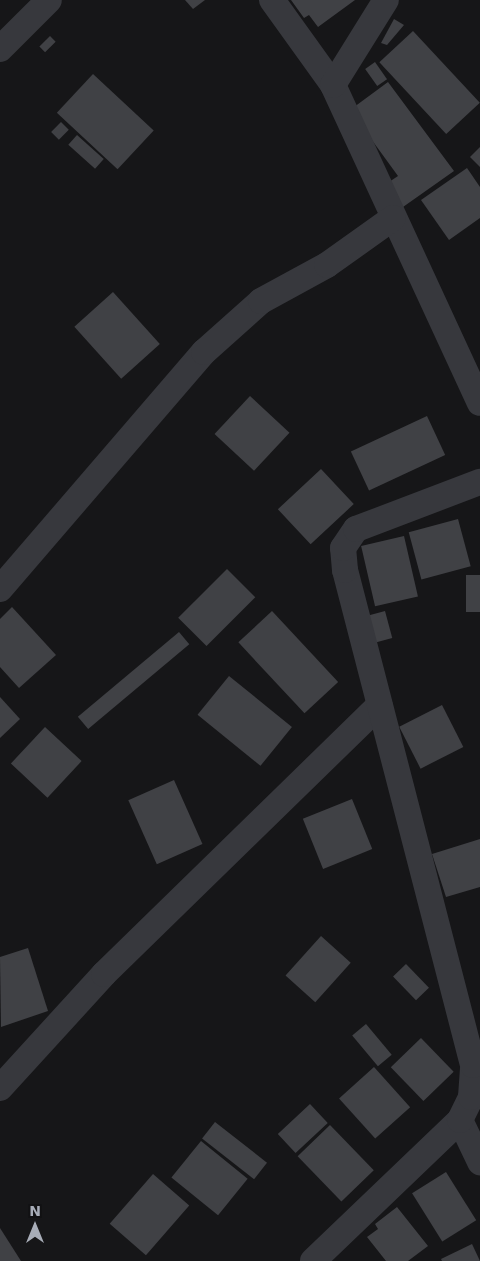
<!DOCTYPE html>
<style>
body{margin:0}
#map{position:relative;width:480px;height:1261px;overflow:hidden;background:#161618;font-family:"DejaVu Sans",sans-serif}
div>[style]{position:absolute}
.building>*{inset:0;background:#404145;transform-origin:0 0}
.minor>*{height:26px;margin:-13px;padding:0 13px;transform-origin:13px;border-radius:13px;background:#37383d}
span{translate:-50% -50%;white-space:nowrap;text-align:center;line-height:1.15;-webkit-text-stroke:4.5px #111113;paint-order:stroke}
.north{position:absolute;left:10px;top:1201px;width:50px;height:50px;-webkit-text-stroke:4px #111113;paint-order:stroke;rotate:0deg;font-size:14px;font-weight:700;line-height:20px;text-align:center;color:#a8adb8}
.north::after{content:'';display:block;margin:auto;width:18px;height:22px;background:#a8adb8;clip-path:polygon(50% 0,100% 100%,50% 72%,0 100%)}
</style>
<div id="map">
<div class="building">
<i style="clip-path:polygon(185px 0,205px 0,193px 9px)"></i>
<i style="clip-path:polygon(291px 0,355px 0,318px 27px,309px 15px,304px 18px)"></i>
<i style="clip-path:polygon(394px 19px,404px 25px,387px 45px,381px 43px)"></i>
<i style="left:413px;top:31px;width:98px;height:46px;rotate:47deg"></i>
<i style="left:50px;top:36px;width:8px;height:15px;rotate:45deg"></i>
<i style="left:375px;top:62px;width:21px;height:12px;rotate:55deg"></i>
<i style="left:93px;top:74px;width:83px;height:53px;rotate:43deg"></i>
<i style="clip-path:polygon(388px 82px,454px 171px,403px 207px,386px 184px,398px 176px,350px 110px)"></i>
<i style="left:61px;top:122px;width:11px;height:14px;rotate:45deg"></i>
<i style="left:77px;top:135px;width:36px;height:13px;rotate:42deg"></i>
<i style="clip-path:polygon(480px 147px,480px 167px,470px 157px)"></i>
<i style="clip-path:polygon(467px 168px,480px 187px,480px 218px,449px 240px,421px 200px)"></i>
<i style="left:113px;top:292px;width:70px;height:52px;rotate:48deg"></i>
<i style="left:250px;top:396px;width:54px;height:52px;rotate:43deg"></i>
<i style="left:427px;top:416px;width:43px;height:84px;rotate:65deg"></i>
<i style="left:321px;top:469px;width:48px;height:59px;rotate:47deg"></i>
<i style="left:458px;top:519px;width:49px;height:51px;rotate:75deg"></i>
<i style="left:404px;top:536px;width:62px;height:44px;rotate:77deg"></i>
<i style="left:227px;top:569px;width:40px;height:69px;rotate:45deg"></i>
<i style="left:466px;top:575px;width:14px;height:37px"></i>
<i style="clip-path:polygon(12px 607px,56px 655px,19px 688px,0 667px,0 619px)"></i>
<i style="left:272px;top:611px;width:97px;height:46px;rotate:47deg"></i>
<i style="left:385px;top:611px;width:28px;height:23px;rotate:75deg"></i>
<i style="left:179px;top:632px;width:16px;height:132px;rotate:50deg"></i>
<i style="left:229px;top:676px;width:81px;height:50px;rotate:39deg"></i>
<i style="clip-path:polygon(0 697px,20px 719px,0 738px)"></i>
<i style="left:442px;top:705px;width:47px;height:48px;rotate:63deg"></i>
<i style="left:45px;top:727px;width:50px;height:50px;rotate:43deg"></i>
<i style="left:174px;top:780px;width:70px;height:50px;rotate:66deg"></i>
<i style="left:352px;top:799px;width:54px;height:53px;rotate:68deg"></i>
<i style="clip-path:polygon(480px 839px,480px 887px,446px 897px,432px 854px)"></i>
<i style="left:321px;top:936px;width:40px;height:53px;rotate:42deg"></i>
<i style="clip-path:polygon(28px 948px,48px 1011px,1px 1027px,0 957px)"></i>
<i style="left:406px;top:964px;width:33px;height:18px;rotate:46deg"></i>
<i style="left:366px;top:1024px;width:40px;height:18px;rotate:50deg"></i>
<i style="left:421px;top:1038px;width:47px;height:42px;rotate:46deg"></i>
<i style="left:374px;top:1067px;width:54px;height:47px;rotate:48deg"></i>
<i style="left:310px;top:1104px;width:26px;height:44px;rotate:47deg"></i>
<i style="left:215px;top:1122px;width:66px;height:21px;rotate:38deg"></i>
<i style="left:330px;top:1125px;width:63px;height:45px;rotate:46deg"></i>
<i style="left:201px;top:1141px;width:60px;height:47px;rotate:39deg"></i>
<i style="left:446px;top:1172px;width:57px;height:40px;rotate:58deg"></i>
<i style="left:153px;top:1174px;width:48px;height:66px;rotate:41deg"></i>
<i style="clip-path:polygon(397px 1207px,428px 1246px,408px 1261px,386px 1261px,367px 1237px,378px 1229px,375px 1224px)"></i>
<i style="clip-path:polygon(0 1228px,21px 1261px,0 1261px)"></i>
<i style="clip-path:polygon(472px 1244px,480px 1261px,442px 1261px,441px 1259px)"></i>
</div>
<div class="minor">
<i style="left:272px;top:0;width:105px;rotate:54.3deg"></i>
<i style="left:333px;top:85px;width:350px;rotate:65.2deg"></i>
<i style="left:0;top:49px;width:69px;rotate:-45deg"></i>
<i style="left:333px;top:85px;width:100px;rotate:-58.1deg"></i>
<i style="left:0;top:589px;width:313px;rotate:-49.3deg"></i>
<i style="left:204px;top:352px;width:76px;rotate:-41.8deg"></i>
<i style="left:261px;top:301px;width:75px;rotate:-28.6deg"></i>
<i style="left:327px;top:265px;width:81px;rotate:-35.5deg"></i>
<i style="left:0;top:1088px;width:154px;rotate:-47.6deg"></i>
<i style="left:104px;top:974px;width:385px;rotate:-44.3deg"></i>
<i style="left:460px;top:1120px;width:47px;rotate:64.5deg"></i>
<i style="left:313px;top:1261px;width:204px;rotate:-43.8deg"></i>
<i style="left:460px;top:1120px;width:25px;rotate:-64deg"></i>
<i style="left:471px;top:1097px;width:32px;rotate:-86deg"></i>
<i style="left:473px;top:1065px;width:511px;rotate:-104.5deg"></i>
<i style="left:345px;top:570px;width:22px;rotate:-95deg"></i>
<i style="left:343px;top:548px;width:23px;rotate:-56deg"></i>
<i style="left:356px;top:529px;width:133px;rotate:-20.8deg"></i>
</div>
<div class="north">N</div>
</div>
